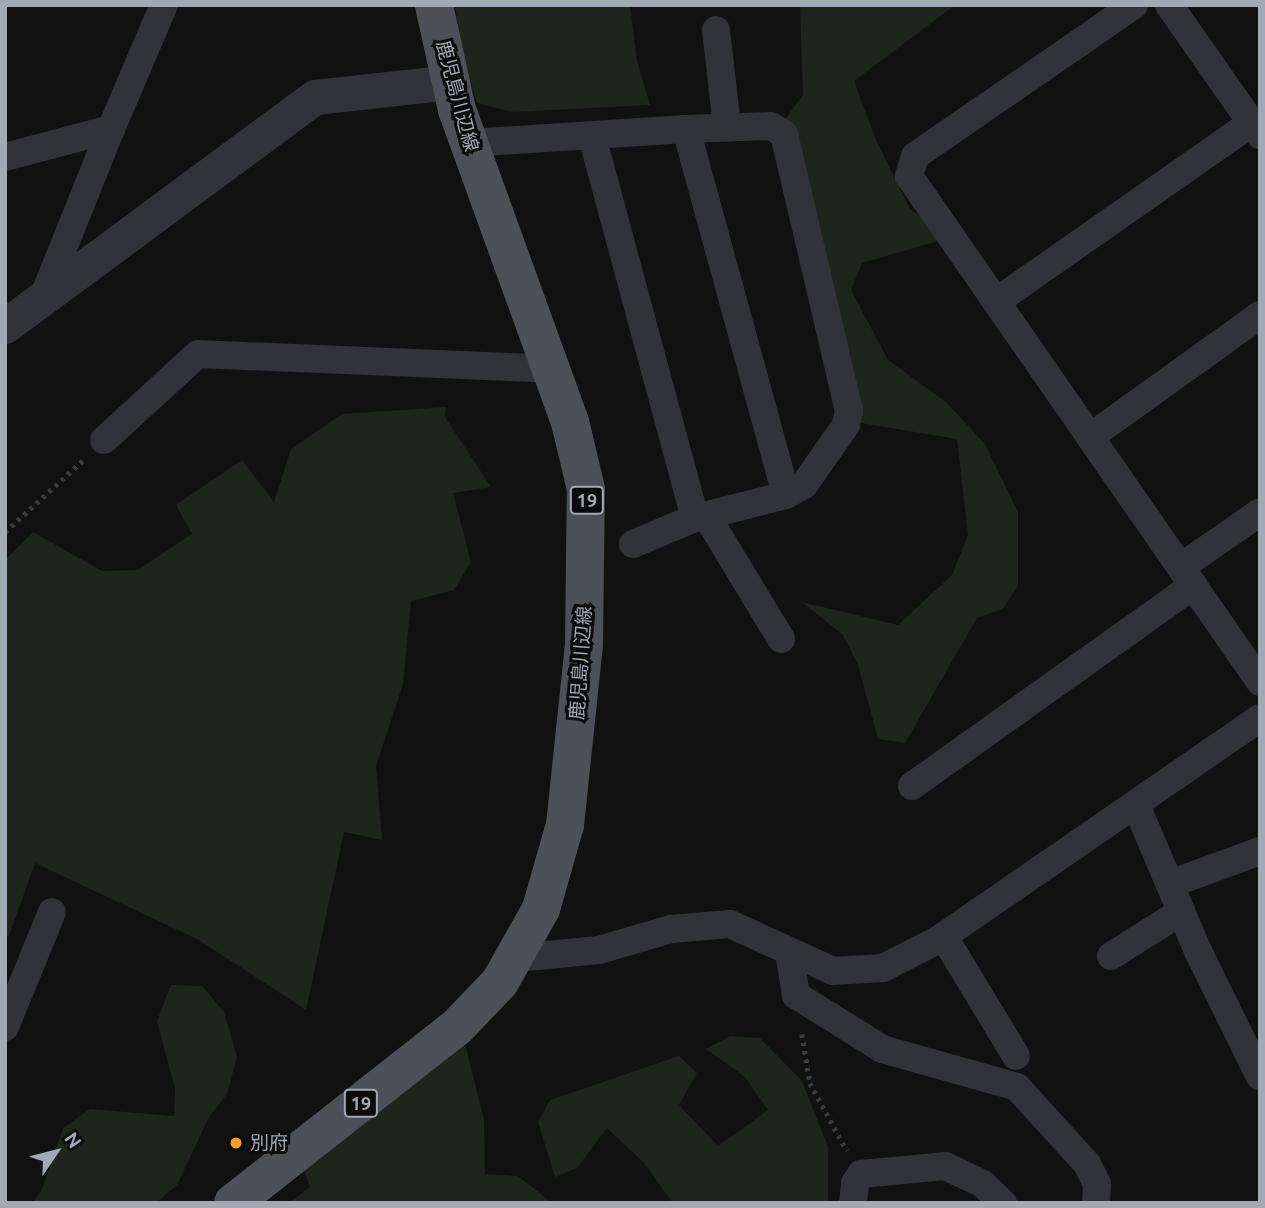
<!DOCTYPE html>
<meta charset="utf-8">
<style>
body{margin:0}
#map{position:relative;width:1265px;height:1208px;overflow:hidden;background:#111112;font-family:Ubuntu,"Noto Sans JP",sans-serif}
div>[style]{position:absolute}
.green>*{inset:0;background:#1d251d}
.path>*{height:4.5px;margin-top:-2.25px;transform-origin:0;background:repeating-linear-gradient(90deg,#373a3f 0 3.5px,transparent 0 8.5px)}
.minor>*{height:28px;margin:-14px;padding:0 14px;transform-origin:14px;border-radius:14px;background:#313338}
.tertiary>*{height:35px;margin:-17.5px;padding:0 17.5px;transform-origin:17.5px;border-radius:17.5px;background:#313338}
.primary>*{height:38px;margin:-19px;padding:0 19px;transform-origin:19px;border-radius:19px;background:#4d5057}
.dots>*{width:19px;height:19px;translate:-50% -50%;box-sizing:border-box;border:4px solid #0c0c0d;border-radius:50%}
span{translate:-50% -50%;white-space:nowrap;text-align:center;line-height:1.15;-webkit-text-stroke:6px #0c0c0d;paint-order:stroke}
.shield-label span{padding:2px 5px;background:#0c0c0d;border:2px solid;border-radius:5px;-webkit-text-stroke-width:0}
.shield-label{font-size:18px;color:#a1a9b4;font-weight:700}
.street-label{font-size:19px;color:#a1a9b4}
.poi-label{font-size:19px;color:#a1a9b4}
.left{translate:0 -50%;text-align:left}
.frame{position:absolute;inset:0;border:7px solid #a1a9b4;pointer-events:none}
.north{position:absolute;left:21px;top:1117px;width:70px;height:70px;-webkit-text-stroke:5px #0c0c0d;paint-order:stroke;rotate:55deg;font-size:19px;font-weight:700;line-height:28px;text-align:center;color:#a1a9b4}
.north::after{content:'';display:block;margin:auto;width:24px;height:32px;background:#a1a9b4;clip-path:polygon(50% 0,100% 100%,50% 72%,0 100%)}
</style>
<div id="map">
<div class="green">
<i style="clip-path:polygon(455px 5px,630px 5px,637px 61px,650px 105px,513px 112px,477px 103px,461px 48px)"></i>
<i style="clip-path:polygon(800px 5px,955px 5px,854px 81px,876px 140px,910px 209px,952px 237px,862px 263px,851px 290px,888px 360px,946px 402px,985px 444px,1018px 512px,1018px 586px,1003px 609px,977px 618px,905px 743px,878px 739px,858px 665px,843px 635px,802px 602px,898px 625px,952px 575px,968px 535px,957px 439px,861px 423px,834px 290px,783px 122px,803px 95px)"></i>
<i style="clip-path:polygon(446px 407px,445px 417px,491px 487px,453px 493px,471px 562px,454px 590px,411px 601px,403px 684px,376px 766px,382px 840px,344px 832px,306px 1010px,199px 940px,35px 863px,9px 936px,5px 935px,5px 560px,33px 532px,102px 571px,138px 570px,192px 534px,176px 505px,242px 460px,274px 502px,291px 449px,342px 414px)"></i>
<i style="clip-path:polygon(171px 985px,202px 986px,224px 1012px,237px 1057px,227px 1094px,209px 1117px,177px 1185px,156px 1203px,32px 1203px,41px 1192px,63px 1128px,90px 1109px,174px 1116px,175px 1089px,157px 1021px)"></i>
<i style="clip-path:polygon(730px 1036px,760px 1038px,802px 1081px,828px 1147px,828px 1203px,673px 1203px,643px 1162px,607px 1128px,577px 1168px,555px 1177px,538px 1122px,550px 1100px,679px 1056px,697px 1073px,679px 1105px,718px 1146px,768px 1110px,745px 1077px,706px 1049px)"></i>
<i style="clip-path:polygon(465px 1044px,484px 1120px,485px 1174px,518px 1176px,552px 1203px,289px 1203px,310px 1187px,304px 1171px)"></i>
</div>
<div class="path">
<i style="left:5px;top:532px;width:106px;rotate:-42.7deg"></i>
<i style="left:802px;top:1034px;width:50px;rotate:80.7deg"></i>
<i style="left:810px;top:1083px;width:77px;rotate:61.4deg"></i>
</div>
<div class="minor">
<i style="left:1134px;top:5px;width:266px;rotate:145.4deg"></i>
<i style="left:915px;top:156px;width:21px;rotate:107deg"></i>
<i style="left:909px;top:176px;width:616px;rotate:55.25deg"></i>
<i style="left:1169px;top:5px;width:159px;rotate:55deg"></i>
<i style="left:716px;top:30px;width:98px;rotate:83.5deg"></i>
<i style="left:686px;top:129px;width:85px;rotate:-2deg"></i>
<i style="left:771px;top:126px;width:15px;rotate:32deg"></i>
<i style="left:784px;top:134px;width:285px;rotate:76.8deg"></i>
<i style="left:849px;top:411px;width:14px;rotate:102deg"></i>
<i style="left:846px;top:425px;width:73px;rotate:125deg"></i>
<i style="left:804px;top:485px;width:21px;rotate:151deg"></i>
<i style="left:468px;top:143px;width:218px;rotate:-3.7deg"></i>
<i style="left:686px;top:129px;width:379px;rotate:74.7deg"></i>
<i style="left:786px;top:495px;width:94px;rotate:165.8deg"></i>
<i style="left:695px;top:518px;width:396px;rotate:-105.1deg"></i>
<i style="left:5px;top:157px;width:110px;rotate:-14.8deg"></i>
<i style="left:111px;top:129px;width:135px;rotate:-66.9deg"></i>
<i style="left:43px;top:298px;width:182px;rotate:-68.1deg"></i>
<i style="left:997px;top:301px;width:310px;rotate:-35deg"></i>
<i style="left:1090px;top:437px;width:209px;rotate:-35.7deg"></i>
<i style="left:104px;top:440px;width:127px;rotate:-42.5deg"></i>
<i style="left:198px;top:354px;width:353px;rotate:2.4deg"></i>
<i style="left:706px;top:515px;width:145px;rotate:58.8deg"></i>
<i style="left:633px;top:544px;width:67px;rotate:-22.8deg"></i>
<i style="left:1181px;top:567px;width:96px;rotate:-34.8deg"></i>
<i style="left:912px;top:786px;width:346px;rotate:-35.5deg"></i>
<i style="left:1136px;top:805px;width:159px;rotate:67deg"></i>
<i style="left:1198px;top:951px;width:140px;rotate:63.8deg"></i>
<i style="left:1170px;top:884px;width:96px;rotate:-20.1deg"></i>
<i style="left:944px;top:937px;width:139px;rotate:58.8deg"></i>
<i style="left:789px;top:952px;width:44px;rotate:80.8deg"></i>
<i style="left:796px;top:995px;width:102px;rotate:32.1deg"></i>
<i style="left:882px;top:1049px;width:140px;rotate:15.7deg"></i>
<i style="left:1017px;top:1087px;width:104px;rotate:47.7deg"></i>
<i style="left:1087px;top:1164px;width:22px;rotate:63deg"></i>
<i style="left:1097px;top:1184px;width:19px;rotate:93deg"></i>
<i style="left:1111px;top:956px;width:83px;rotate:-32.2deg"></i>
<i style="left:516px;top:958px;width:83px;rotate:-5.5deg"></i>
<i style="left:599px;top:950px;width:75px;rotate:-16.3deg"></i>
<i style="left:671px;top:929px;width:59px;rotate:-4.8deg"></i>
<i style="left:730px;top:924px;width:113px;rotate:24.5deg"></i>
<i style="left:833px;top:971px;width:50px;rotate:-3.4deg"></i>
<i style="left:883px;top:968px;width:62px;rotate:-27deg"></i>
<i style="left:938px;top:940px;width:391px;rotate:-34.6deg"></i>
<i style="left:5px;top:1027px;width:124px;rotate:-67.8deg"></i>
<i style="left:853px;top:1203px;width:20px;rotate:-84deg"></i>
<i style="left:855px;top:1183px;width:11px;rotate:-56deg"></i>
<i style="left:861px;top:1174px;width:84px;rotate:-5.4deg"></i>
<i style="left:945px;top:1166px;width:42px;rotate:25.3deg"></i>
<i style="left:983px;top:1184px;width:28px;rotate:44deg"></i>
</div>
<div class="tertiary">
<i style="left:5px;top:326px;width:385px;rotate:-36.5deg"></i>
<i style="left:315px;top:97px;width:136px;rotate:-6.3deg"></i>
</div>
<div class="primary">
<i style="left:233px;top:1203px;width:285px;rotate:-38.2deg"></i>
<i style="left:457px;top:1027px;width:62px;rotate:-46.3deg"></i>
<i style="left:500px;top:982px;width:84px;rotate:-60.7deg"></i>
<i style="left:541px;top:909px;width:87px;rotate:-74.1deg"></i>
<i style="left:565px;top:825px;width:183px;rotate:-84deg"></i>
<i style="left:584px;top:643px;width:154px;rotate:-89.3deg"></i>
<i style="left:586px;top:489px;width:69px;rotate:-103.4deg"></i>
<i style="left:570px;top:422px;width:332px;rotate:-109.9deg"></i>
<i style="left:457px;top:110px;width:107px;rotate:-102.4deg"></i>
</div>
<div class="dots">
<i style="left:236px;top:1143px;background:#ff9b1c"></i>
</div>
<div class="shield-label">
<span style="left:587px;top:500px">19</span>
<span style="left:361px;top:1103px">19</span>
</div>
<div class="street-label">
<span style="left:457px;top:96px;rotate:75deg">鹿児島川辺線</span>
<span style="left:581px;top:663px;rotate:-86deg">鹿児島川辺線</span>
</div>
<div class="poi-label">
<span class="left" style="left:250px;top:1143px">別府</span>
</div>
<div class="frame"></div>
<div class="north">N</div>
</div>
